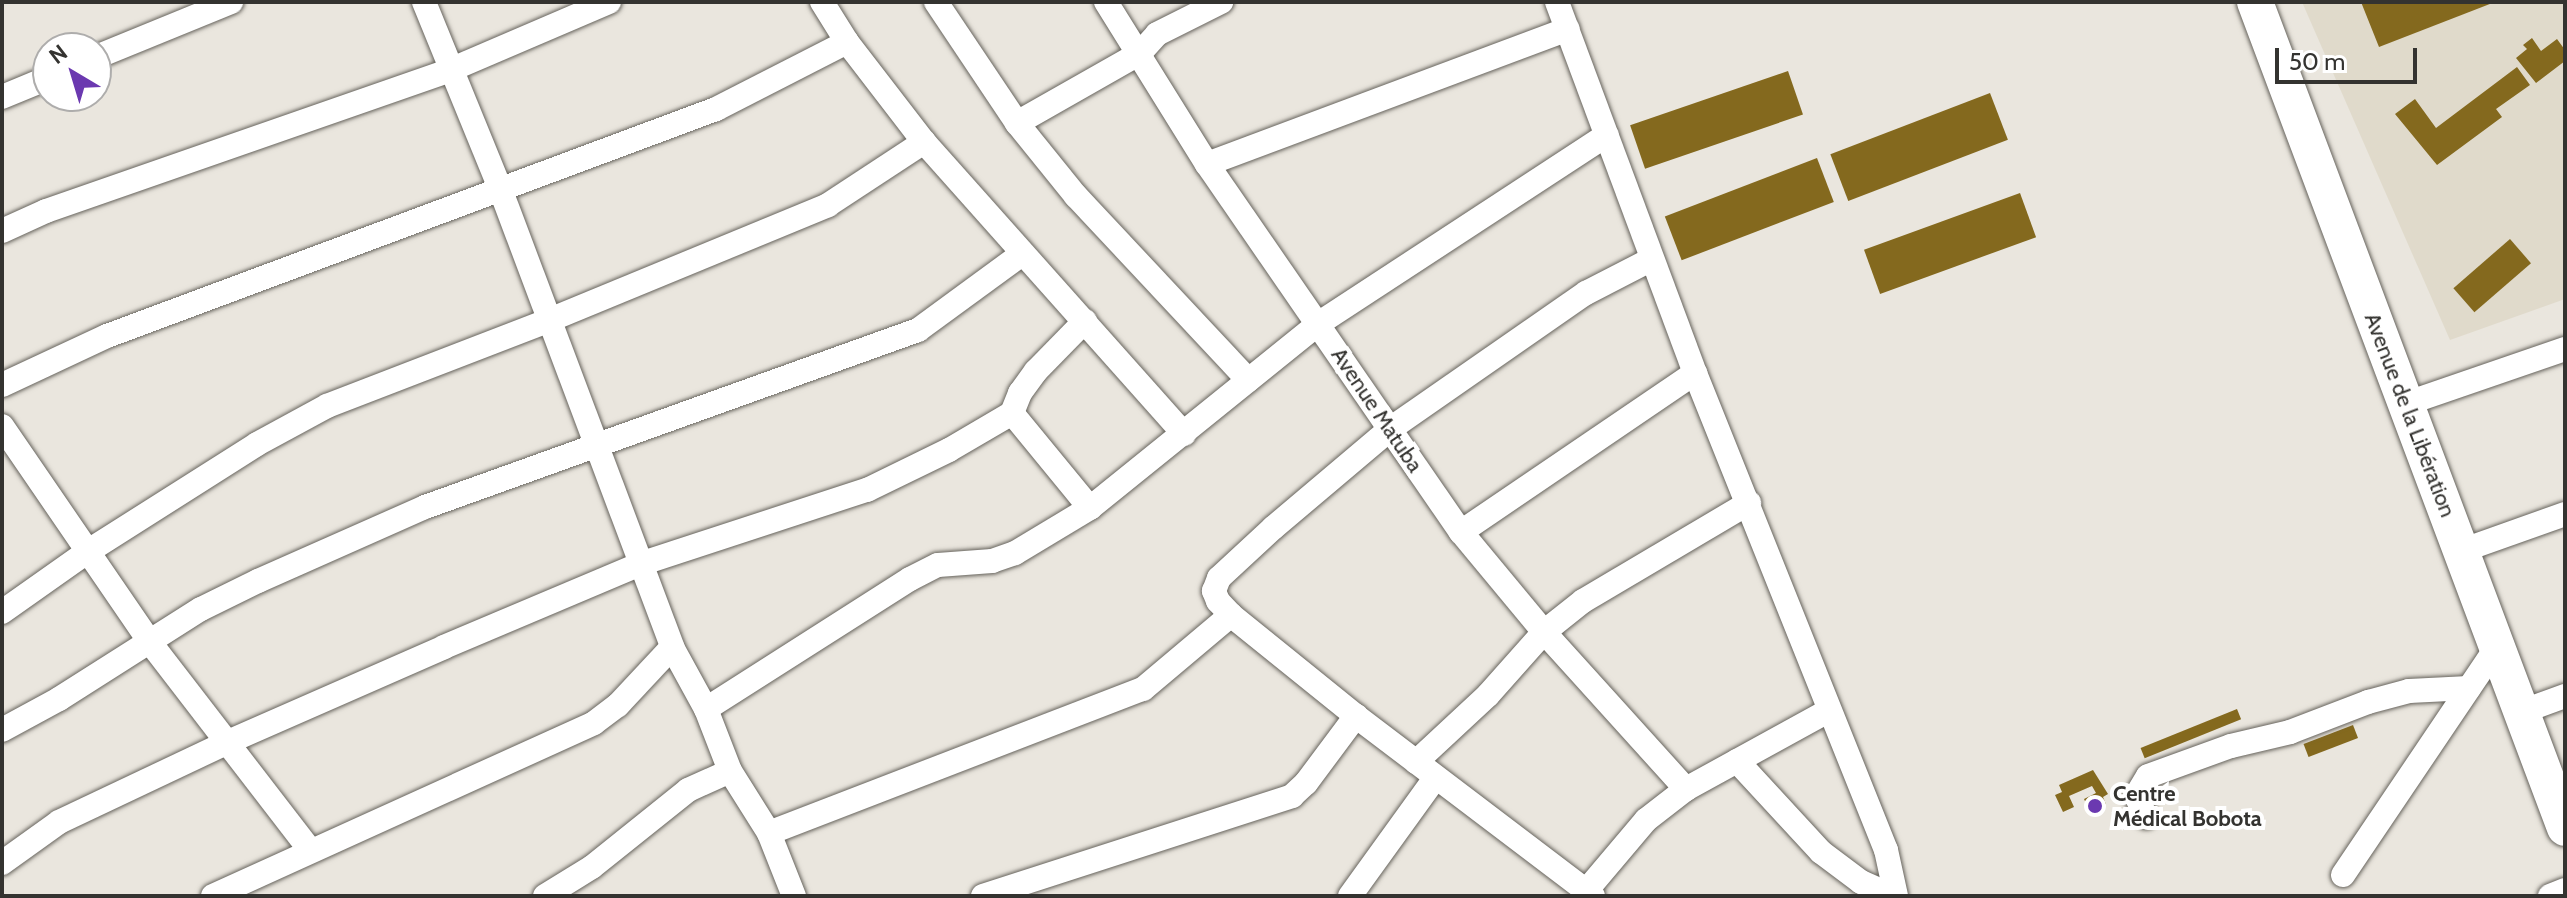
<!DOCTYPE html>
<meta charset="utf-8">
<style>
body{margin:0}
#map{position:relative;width:2567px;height:898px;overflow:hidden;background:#eae6de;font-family:Cabin,sans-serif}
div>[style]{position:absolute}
.built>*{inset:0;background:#e0dacb}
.building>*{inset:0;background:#84691e;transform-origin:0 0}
.roads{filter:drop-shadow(0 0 2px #66635c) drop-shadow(0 0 2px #66635c)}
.minor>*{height:24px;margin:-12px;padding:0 12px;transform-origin:12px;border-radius:12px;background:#fff}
.highway>*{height:36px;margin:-18px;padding:0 18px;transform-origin:18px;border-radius:18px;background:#fff}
.dots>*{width:22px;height:22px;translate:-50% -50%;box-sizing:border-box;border:4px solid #fff;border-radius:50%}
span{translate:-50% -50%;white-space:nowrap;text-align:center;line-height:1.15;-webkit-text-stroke:8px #fff;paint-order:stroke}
.street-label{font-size:22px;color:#343330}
.poi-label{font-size:22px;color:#343330;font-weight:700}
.left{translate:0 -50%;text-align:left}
.frame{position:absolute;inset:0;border:4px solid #343330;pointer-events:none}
.north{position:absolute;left:32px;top:32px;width:80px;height:80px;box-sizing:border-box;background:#fff;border:2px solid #aeadac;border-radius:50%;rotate:322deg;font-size:22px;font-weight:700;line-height:32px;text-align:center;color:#343330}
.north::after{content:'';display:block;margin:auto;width:28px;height:36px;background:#6b39b0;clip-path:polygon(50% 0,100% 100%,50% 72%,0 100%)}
.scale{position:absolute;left:2275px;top:48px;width:142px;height:36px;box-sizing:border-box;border:4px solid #343330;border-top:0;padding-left:10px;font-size:24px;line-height:28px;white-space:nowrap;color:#343330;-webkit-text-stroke:6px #fff;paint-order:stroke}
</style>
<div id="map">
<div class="built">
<i style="clip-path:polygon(2302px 2px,2565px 2px,2565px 299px,2450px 340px)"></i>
</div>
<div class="building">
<i style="clip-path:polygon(2361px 2px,2495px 2px,2379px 47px)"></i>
<i style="clip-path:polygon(2532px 38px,2541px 51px,2557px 39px,2565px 50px,2565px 61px,2536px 83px,2516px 58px,2527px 49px,2523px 45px)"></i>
<i style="clip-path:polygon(2517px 67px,2530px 85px,2496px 109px,2502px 117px,2437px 165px,2395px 114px,2415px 99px,2436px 128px)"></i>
<i style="left:1788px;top:71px;width:46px;height:167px;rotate:71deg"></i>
<i style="left:1990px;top:93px;width:50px;height:171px;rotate:69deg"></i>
<i style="left:1817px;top:158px;width:47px;height:163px;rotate:69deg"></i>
<i style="left:2020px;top:193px;width:47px;height:166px;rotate:70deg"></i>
<i style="left:2510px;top:239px;width:32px;height:75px;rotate:49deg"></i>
<i style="left:2237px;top:709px;width:11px;height:104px;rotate:68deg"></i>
<i style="left:2353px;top:725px;width:14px;height:53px;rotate:69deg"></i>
<i style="clip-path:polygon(2093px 770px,2108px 794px,2103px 797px,2106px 804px,2090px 812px,2084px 799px,2096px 793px,2092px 786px,2069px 796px,2074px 807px,2063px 812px,2055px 795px,2062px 792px,2059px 785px)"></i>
</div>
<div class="roads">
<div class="minor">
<i style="left:424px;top:2px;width:204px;rotate:67.8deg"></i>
<i style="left:501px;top:191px;width:487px;rotate:69.4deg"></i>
<i style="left:672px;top:647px;width:71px;rotate:61.3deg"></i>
<i style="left:706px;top:709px;width:66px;rotate:68.8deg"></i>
<i style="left:730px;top:771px;width:73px;rotate:57.8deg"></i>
<i style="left:769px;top:833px;width:68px;rotate:68.4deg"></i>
<i style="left:822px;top:2px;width:47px;rotate:58deg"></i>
<i style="left:847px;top:42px;width:126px;rotate:52.4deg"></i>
<i style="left:924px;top:142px;width:391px;rotate:48.3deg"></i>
<i style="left:936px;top:2px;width:146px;rotate:56.2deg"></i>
<i style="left:1017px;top:123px;width:94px;rotate:51.1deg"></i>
<i style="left:1076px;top:196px;width:252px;rotate:46.9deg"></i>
<i style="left:1106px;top:2px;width:191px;rotate:58.1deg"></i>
<i style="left:1207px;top:164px;width:447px;rotate:55.4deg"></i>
<i style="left:1461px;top:532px;width:130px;rotate:50.3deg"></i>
<i style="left:1544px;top:632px;width:212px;rotate:47.9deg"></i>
<i style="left:1557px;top:2px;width:396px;rotate:69.6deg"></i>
<i style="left:1695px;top:373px;width:514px;rotate:68.18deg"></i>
<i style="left:1886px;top:850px;width:47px;rotate:77.7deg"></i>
<i style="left:96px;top:57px;width:146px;rotate:-22.2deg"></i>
<i style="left:2px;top:97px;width:50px;rotate:-22.4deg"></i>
<i style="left:1017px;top:123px;width:142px;rotate:-29.6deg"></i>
<i style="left:1140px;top:53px;width:25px;rotate:-48deg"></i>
<i style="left:1157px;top:34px;width:72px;rotate:-26.6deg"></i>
<i style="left:1207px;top:164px;width:385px;rotate:-20.5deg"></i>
<i style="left:2px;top:231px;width:48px;rotate:-24.4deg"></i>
<i style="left:46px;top:211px;width:428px;rotate:-19.2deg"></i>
<i style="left:450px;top:70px;width:173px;rotate:-23.2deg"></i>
<i style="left:2px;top:385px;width:116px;rotate:-25deg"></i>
<i style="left:107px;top:336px;width:650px;rotate:-20.44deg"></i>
<i style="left:716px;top:109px;width:147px;rotate:-27.1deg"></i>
<i style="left:2405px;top:404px;width:169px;rotate:-19deg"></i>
<i style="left:1012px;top:413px;width:123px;rotate:50.6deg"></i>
<i style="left:1090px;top:508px;width:293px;rotate:-38.9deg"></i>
<i style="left:1318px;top:324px;width:345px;rotate:-33.2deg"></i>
<i style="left:2px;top:426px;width:260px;rotate:55.6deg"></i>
<i style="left:149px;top:641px;width:264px;rotate:52.4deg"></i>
<i style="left:1461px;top:532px;width:283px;rotate:-34.2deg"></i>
<i style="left:2461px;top:551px;width:110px;rotate:-19.6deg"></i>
<i style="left:2px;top:612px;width:104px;rotate:-35.2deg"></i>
<i style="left:87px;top:552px;width:201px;rotate:-32.4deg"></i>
<i style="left:257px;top:444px;width:80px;rotate:-28.5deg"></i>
<i style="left:327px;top:406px;width:236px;rotate:-21.1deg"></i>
<i style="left:547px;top:321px;width:304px;rotate:-22.4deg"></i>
<i style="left:828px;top:205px;width:115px;rotate:-33.3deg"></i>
<i style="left:706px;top:709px;width:242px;rotate:-32.5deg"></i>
<i style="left:910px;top:579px;width:31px;rotate:-27deg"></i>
<i style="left:938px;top:565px;width:54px;rotate:-4.2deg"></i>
<i style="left:992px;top:561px;width:24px;rotate:-19deg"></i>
<i style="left:1015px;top:553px;width:87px;rotate:-31deg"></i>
<i style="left:2521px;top:712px;width:47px;rotate:-20deg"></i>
<i style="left:2px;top:730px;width:65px;rotate:-28.5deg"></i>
<i style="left:59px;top:699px;width:168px;rotate:-32.4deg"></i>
<i style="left:201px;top:609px;width:64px;rotate:-26.2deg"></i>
<i style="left:258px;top:581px;width:183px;rotate:-23.9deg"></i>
<i style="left:425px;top:507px;width:524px;rotate:-19.75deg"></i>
<i style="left:918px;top:330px;width:129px;rotate:-36.2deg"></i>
<i style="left:1737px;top:761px;width:124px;rotate:47.3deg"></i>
<i style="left:1821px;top:852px;width:50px;rotate:36.9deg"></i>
<i style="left:1861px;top:882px;width:34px;rotate:24deg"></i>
<i style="left:1416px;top:762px;width:98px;rotate:-42.9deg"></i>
<i style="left:1488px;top:695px;width:84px;rotate:-48.4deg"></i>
<i style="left:1544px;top:632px;width:50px;rotate:-38.5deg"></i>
<i style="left:1583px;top:601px;width:193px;rotate:-30.6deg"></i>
<i style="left:2146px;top:817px;width:23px;rotate:-115deg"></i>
<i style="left:2136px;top:796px;width:23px;rotate:-59deg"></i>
<i style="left:2148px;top:776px;width:88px;rotate:-19.9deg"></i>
<i style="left:2231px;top:746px;width:61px;rotate:-13.3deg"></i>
<i style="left:2290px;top:732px;width:84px;rotate:-21deg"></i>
<i style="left:2368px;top:702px;width:42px;rotate:-15deg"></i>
<i style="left:2409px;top:691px;width:60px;rotate:-2.9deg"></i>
<i style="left:769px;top:833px;width:401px;rotate:-21.1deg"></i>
<i style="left:1143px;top:689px;width:115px;rotate:-40.1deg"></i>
<i style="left:2px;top:863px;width:70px;rotate:-35.7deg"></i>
<i style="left:59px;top:822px;width:187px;rotate:-25.3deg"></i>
<i style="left:228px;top:742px;width:236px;rotate:-23.7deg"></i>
<i style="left:444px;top:647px;width:216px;rotate:-22.9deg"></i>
<i style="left:643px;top:563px;width:236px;rotate:-18.1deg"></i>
<i style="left:867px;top:490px;width:91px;rotate:-26deg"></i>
<i style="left:949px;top:450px;width:73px;rotate:-30.4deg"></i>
<i style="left:1012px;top:413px;width:22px;rotate:-68deg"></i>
<i style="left:1020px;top:393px;width:27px;rotate:-54deg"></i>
<i style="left:1036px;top:371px;width:70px;rotate:-45.6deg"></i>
<i style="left:2343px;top:875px;width:275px;rotate:-56deg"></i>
<i style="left:1586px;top:891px;width:93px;rotate:-49.8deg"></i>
<i style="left:1646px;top:820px;width:51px;rotate:-37.8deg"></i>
<i style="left:1686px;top:789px;width:162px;rotate:-28.8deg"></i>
<i style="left:213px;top:896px;width:418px;rotate:-24.4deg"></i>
<i style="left:594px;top:723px;width:30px;rotate:-37deg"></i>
<i style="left:618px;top:705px;width:79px;rotate:-47deg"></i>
<i style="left:545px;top:896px;width:55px;rotate:-31.7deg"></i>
<i style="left:592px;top:867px;width:123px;rotate:-38.7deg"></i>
<i style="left:688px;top:790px;width:46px;rotate:-24.3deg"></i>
<i style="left:983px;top:896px;width:325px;rotate:-17.9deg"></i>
<i style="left:1292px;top:796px;width:19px;rotate:-43deg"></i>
<i style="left:1306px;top:783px;width:84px;rotate:-53.3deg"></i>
<i style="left:1350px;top:896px;width:145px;rotate:-54.2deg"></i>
<i style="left:1593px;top:896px;width:298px;rotate:-142.8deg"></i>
<i style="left:1356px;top:716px;width:161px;rotate:-141.1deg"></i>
<i style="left:1231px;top:615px;width:19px;rotate:-133deg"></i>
<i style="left:1218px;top:601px;width:11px;rotate:-112deg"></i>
<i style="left:1214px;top:591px;width:14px;rotate:-69deg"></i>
<i style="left:1219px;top:578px;width:74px;rotate:-42.8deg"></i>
<i style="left:1273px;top:528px;width:153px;rotate:-40.2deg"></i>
<i style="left:1390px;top:429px;width:239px;rotate:-34.8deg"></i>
<i style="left:1586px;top:293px;width:74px;rotate:-27.3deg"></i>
<i style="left:2550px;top:896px;width:16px;rotate:-22deg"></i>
</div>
<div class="highway">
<i style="left:2255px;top:2px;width:882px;rotate:69.43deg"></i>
</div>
</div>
<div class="dots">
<i style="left:2095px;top:806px;background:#6b39b0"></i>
</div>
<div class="street-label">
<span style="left:1377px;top:410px;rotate:56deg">Avenue Matuba</span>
<span style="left:2410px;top:415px;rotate:69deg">Avenue de la Libération</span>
</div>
<div class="poi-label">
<span class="left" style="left:2113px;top:806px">Centre<br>Médical Bobota</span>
</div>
<div class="frame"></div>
<div class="north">N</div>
<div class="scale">50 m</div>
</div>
